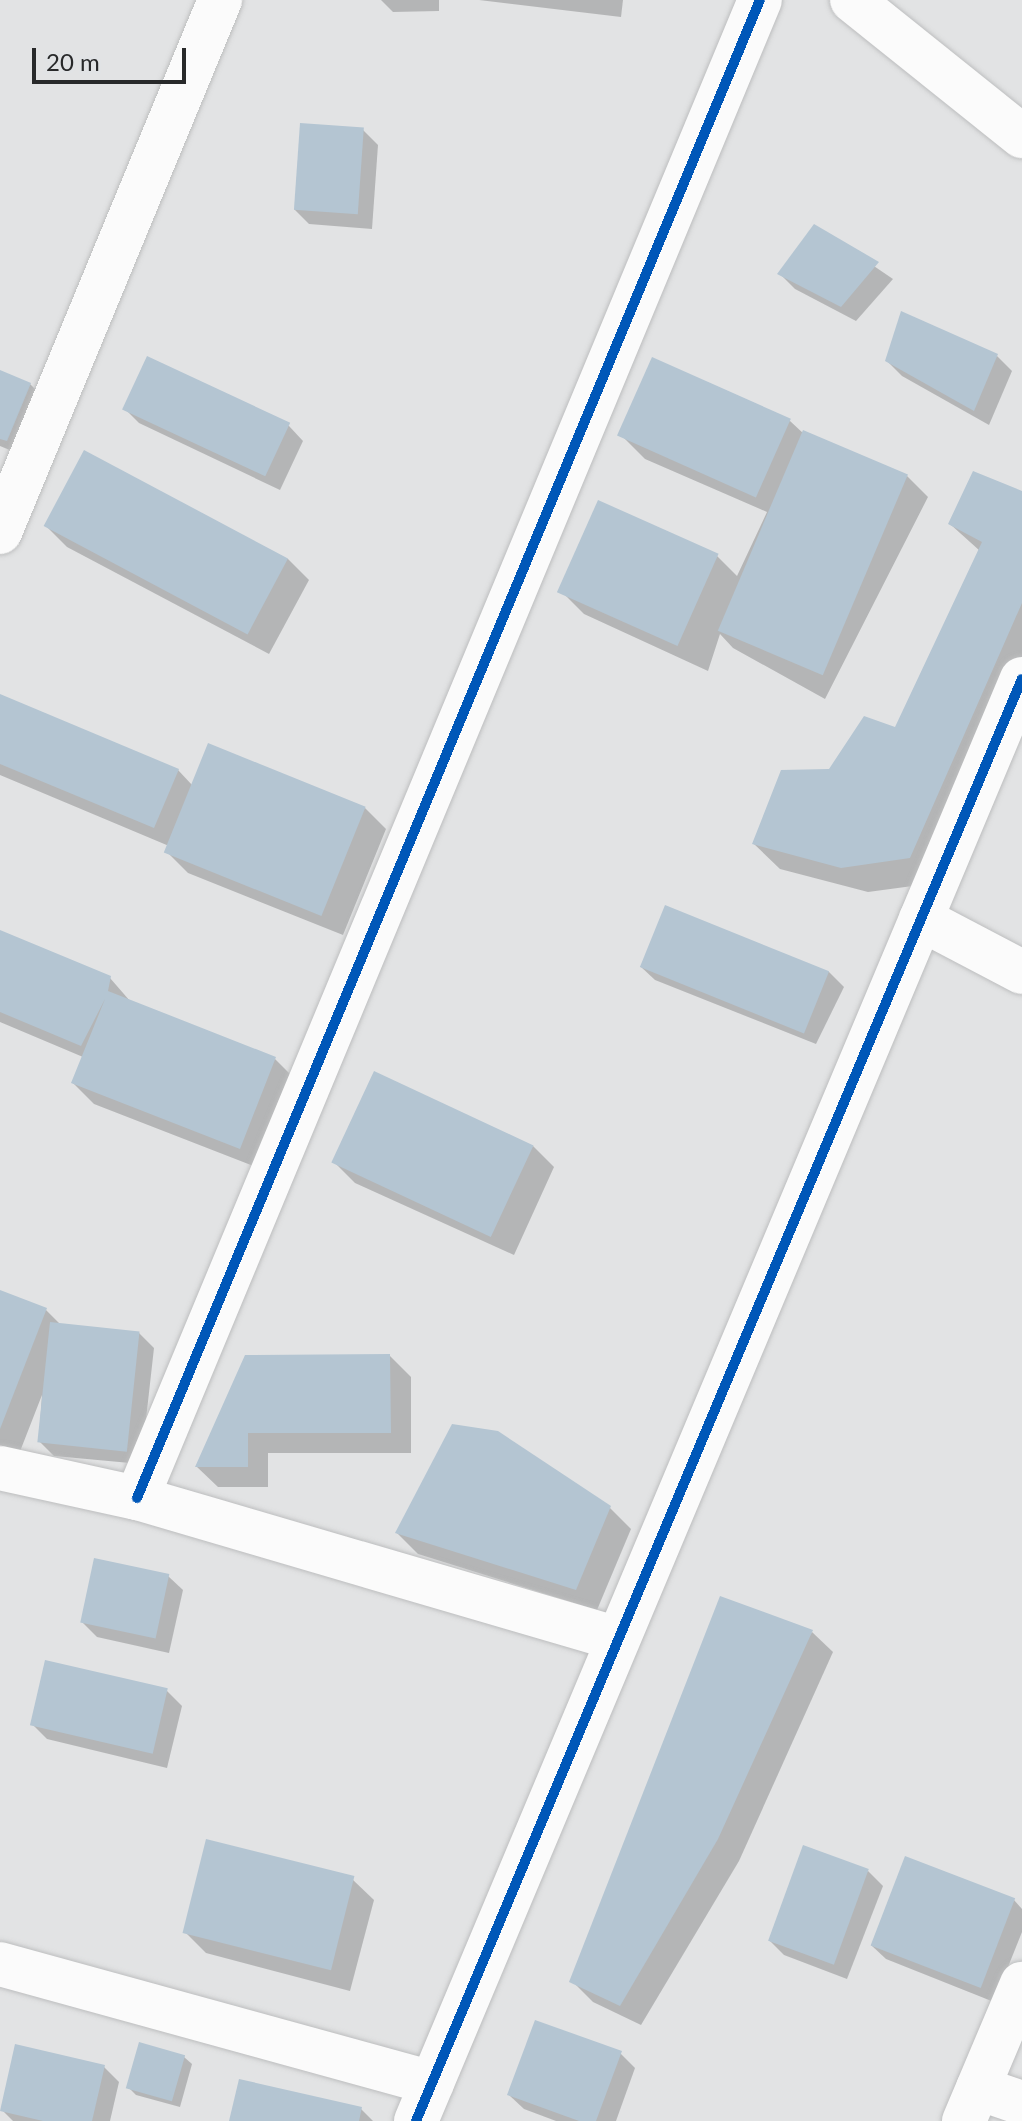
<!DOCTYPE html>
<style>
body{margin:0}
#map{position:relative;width:1022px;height:2121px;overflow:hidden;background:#e2e3e4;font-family:Lato,sans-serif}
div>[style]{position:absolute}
.shadow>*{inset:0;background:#0003}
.building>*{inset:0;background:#b4c5d2;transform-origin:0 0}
.roads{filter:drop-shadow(0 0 2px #bdbebf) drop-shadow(0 0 2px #bdbebf)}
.street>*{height:44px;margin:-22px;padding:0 22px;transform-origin:22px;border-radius:22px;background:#fbfbfb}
.cycleway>*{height:10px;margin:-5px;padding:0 5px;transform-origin:5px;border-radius:5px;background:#0057b8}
span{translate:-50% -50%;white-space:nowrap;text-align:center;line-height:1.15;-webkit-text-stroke:6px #e1e3e5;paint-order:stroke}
.scale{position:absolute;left:32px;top:48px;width:154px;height:36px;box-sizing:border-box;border:4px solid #28292a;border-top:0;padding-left:10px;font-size:24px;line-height:28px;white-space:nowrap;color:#28292a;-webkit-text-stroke:6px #e1e3e5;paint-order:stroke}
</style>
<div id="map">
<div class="shadow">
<i style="clip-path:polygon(381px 0,439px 0,439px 11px,393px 12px)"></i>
<i style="clip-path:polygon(479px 0,623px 0,621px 17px)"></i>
<i style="clip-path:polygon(363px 130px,378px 145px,372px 229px,309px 224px,294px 209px)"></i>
<i style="clip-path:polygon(815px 226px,893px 279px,856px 321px,795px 289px,780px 274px)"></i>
<i style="clip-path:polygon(997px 356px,1012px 371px,989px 425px,902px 376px,887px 361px)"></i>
<i style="clip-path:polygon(0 372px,30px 384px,45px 399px,22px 455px,0 446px)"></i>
<i style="clip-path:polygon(124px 408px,289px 426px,303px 441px,280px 490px,139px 423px)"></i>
<i style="clip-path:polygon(790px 421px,804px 434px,907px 476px,928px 497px,825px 699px,733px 648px,720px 634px,708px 671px,584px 614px,563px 593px,717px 556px,737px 576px,767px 512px,645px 459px,624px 438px)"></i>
<i style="clip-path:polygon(1022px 493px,1022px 686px,935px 883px,868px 892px,780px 869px,754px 844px,831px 771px,896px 730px,980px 551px,950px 524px)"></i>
<i style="clip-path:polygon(46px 526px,288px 559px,309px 580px,269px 654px,67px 547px)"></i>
<i style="clip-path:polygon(0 696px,178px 770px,193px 786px,365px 808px,386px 829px,343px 935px,188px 873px,167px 852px,169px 846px,0 775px)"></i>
<i style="clip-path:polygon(0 932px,110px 978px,130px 1001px,275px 1059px,296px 1080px,261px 1169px,94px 1104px,73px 1083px,83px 1057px,0 1022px)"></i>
<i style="clip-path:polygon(640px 966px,829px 972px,844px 987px,816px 1044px,655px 980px)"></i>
<i style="clip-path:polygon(375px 1074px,533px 1146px,554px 1167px,514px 1255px,355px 1183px,334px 1162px)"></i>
<i style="clip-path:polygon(0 1292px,46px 1310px,61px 1325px,139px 1333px,154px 1348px,141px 1464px,54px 1456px,39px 1441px,42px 1395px,19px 1454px,0 1447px)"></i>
<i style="clip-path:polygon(390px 1356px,411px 1377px,411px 1453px,268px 1453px,268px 1487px,218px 1487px,197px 1467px,247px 1357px)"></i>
<i style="clip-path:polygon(610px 1508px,631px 1529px,597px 1610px,418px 1554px,397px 1533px)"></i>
<i style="clip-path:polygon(168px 1576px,183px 1590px,169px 1653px,97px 1637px,82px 1622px)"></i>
<i style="clip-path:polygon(812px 1632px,833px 1652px,739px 1861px,641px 2025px,593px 2002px,572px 1981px)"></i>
<i style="clip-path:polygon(167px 1691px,182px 1706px,167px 1768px,47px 1739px,32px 1724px)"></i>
<i style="clip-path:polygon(868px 1871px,883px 1886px,847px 1979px,784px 1955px,769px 1940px)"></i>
<i style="clip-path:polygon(352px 1879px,374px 1900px,350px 1991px,206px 1953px,185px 1932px)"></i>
<i style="clip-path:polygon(1014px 1900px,1022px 1909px,1022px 1932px,994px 2002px,886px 1959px,871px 1945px)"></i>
<i style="clip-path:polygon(620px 2053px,635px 2068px,616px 2121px,556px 2121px,524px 2109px,509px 2095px)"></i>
<i style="clip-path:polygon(184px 2057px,192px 2064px,180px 2107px,136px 2095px,128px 2087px)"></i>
<i style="clip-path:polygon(104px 2067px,119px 2082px,110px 2121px,13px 2121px,2px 2110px)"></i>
<i style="clip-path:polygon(361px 2109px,373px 2121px,231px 2121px)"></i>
</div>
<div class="building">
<i style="left:300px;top:123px;width:64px;height:87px;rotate:4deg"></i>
<i style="clip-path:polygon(814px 224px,879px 262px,841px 307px,777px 274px)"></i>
<i style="clip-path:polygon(901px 311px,998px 354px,974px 411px,885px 361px)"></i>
<i style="left:147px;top:356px;width:158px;height:59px;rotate:25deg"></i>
<i style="left:652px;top:357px;width:152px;height:86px;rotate:24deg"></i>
<i style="clip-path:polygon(0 370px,31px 383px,7px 441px,0 439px)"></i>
<i style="left:803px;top:430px;width:114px;height:218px;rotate:23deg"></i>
<i style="left:84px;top:450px;width:231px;height:86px;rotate:28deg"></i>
<i style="clip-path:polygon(973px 471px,1022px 491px,1022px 603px,910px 858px,841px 868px,752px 844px,781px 770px,829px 769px,864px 716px,895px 727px,982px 542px,948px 524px)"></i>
<i style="left:598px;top:500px;width:132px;height:101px;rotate:24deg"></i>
<i style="clip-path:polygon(0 694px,179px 769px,154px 828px,0 764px)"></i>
<i style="left:208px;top:743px;width:170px;height:118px;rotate:22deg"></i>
<i style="left:665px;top:905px;width:177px;height:67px;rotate:22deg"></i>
<i style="clip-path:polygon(0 930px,111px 976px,108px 991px,276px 1057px,240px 1149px,71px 1083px,105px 999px,81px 1046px,0 1012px)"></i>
<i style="left:374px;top:1071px;width:176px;height:101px;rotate:25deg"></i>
<i style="clip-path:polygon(0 1290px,47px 1308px,0 1429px)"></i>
<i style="left:50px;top:1322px;width:90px;height:121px;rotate:6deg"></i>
<i style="clip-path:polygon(390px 1354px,391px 1433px,248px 1433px,248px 1467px,195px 1467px,245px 1355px)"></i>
<i style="clip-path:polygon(452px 1424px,498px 1431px,611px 1506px,576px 1590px,395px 1533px)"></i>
<i style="left:94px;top:1558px;width:77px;height:66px;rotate:12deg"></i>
<i style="clip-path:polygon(720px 1596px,813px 1630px,718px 1839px,620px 2006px,569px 1982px)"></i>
<i style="left:45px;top:1660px;width:126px;height:67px;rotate:13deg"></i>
<i style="left:206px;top:1839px;width:153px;height:97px;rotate:14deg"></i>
<i style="left:803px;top:1845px;width:70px;height:102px;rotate:20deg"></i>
<i style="left:905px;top:1856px;width:118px;height:96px;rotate:21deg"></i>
<i style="clip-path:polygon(535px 2020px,622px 2051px,596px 2121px,579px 2121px,507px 2095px)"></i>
<i style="left:139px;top:2042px;width:48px;height:48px;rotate:16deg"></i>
<i style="clip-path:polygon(15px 2044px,105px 2065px,92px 2121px,43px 2121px,0 2111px)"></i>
<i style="clip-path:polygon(239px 2079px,362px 2107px,359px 2121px,229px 2121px)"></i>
</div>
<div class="roads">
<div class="street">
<i style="left:852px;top:0;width:218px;rotate:38.7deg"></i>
<i style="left:0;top:532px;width:576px;rotate:-67.53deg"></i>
<i style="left:921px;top:919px;width:114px;rotate:27.7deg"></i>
<i style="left:0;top:1468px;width:140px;rotate:12.4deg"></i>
<i style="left:137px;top:1498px;width:501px;rotate:16.34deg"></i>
<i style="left:137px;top:1498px;width:1622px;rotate:-67.42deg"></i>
<i style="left:0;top:1964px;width:448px;rotate:15.4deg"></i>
<i style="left:978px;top:2088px;width:46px;rotate:18.8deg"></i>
<i style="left:416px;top:2121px;width:1564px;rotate:-67.21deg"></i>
<i style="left:964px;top:2121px;width:149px;rotate:-67.1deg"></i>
</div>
</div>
<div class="cycleway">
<i style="left:137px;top:1498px;width:1622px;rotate:-67.42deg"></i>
<i style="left:416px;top:2121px;width:1564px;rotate:-67.21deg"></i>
</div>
<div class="scale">20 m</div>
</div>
